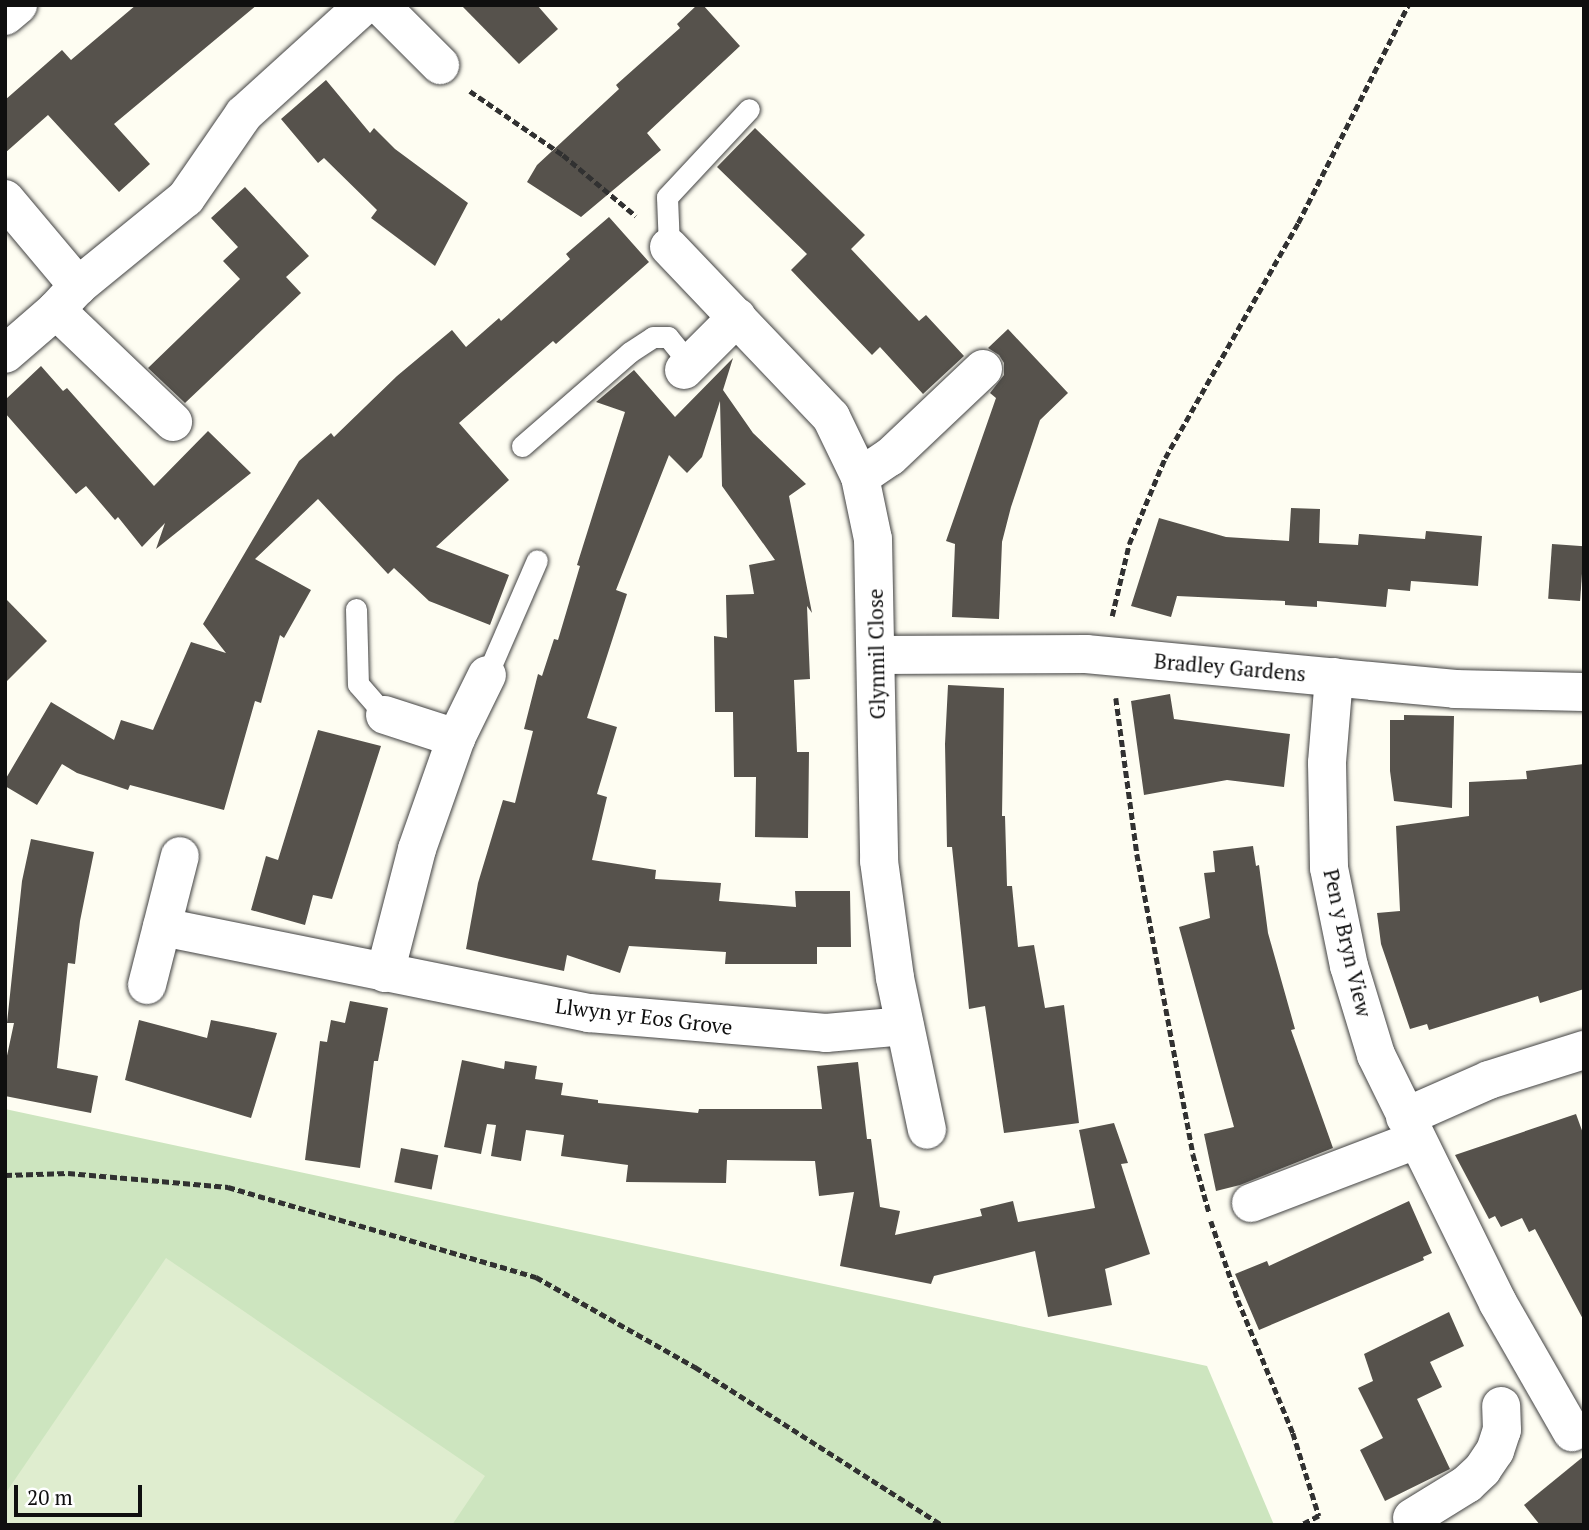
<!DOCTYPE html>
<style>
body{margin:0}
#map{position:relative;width:1589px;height:1530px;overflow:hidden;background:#fefdf2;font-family:"PT Serif",serif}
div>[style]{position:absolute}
.green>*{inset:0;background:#cde5bf}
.pitch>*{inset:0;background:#dfedcf}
.building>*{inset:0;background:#56524c;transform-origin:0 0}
.path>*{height:4.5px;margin-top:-2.25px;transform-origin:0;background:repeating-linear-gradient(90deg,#313131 0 7px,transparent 0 10.5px)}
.roads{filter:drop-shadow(0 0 2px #424242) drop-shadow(0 0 2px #424242)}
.lane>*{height:21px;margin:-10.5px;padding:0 10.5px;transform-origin:10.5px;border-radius:10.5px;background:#fff}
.street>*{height:38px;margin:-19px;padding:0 19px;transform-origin:19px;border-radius:19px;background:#fff}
span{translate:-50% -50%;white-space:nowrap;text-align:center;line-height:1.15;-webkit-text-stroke:7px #fff;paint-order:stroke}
.street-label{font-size:21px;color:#0f0f0f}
.frame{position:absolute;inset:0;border:7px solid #0f0f0f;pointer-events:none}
.scale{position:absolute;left:14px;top:1485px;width:128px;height:32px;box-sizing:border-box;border:4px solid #0f0f0f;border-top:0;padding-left:9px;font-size:21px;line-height:24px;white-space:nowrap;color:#0f0f0f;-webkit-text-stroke:5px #fff;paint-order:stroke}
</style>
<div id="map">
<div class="green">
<i style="clip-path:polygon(5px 1109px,1207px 1366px,1274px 1525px,5px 1525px)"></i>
</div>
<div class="pitch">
<i style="clip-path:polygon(166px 1258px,485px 1476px,452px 1525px,5px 1525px,5px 1494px)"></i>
</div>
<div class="building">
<i style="clip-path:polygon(136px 5px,257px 5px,114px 124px,150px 164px,119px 192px,48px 115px,5px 153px,5px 100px,62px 50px,71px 60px)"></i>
<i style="clip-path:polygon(461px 5px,537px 5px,558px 29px,519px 64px)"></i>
<i style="clip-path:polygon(697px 5px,703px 5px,740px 46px,647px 133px,661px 150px,581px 217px,527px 182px,537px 165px,619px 89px,616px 85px,680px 28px,677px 24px)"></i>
<i style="clip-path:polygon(326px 80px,370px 133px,374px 128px,395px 149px,468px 203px,435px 266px,371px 218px,377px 210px,324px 158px,318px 163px,281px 119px)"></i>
<i style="clip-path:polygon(755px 128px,865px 235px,851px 249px,919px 321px,926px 315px,964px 356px,923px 394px,880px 347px,872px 355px,791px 270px,807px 254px,717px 167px)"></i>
<i style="clip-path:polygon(245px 187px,309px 256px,286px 277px,301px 293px,185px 403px,148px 368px,240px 279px,223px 261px,238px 247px,211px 218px)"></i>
<i style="clip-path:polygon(609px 217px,649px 262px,556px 344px,553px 341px,459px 423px,509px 480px,436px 547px,509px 575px,490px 625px,429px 601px,394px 568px,388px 574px,318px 499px,255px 559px,311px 590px,284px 638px,280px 635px,261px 703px,255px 701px,224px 810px,130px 785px,128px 790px,77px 773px,62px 764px,37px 805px,5px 786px,5px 780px,51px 702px,114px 740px,121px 720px,153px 730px,191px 642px,226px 653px,203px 624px,299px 461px,331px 433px,334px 437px,397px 376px,452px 330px,466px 347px,499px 318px,501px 321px,570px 259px,566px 254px)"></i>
<i style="clip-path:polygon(1008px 329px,1068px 393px,1040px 420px,1011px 507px,1002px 542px,999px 619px,952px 617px,955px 544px,946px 541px,996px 398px,990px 393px,1004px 375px,1004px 363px,999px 355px,988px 348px)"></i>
<i style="clip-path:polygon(733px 358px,723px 390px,753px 433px,806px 484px,789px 496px,812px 613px,807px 606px,810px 679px,794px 680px,797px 752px,809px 752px,808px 838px,755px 837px,756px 777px,734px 777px,733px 712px,715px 712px,714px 636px,727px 638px,726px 595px,754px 594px,749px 565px,775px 560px,722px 486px,720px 401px,702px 457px,687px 473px,669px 455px,616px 590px,627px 594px,587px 718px,617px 727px,597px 794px,607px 797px,592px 860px,656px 870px,655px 879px,721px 883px,719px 901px,796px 907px,795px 891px,850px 891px,851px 947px,817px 947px,817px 964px,725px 964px,726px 952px,629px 946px,620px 973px,567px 955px,564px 971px,466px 949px,478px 883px,503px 800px,515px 803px,533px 731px,524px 729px,538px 674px,542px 676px,554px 639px,558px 640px,580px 566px,577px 565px,625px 412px,596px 402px,634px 370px,675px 417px)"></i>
<i style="clip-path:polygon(41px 366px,63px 391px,67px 388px,154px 486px,208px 431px,251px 473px,156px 549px,165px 523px,142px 547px,118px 517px,115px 520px,86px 486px,76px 494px,5px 413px,5px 400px)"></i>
<i style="clip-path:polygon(1291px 508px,1320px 509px,1319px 543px,1358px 545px,1359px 534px,1425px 539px,1426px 531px,1482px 536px,1478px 586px,1411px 581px,1410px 591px,1388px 589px,1386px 607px,1317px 601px,1317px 607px,1285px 605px,1285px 601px,1177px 596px,1171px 617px,1131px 606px,1159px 518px,1226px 537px,1289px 541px)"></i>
<i style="left:1552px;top:544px;width:32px;height:55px;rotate:4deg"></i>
<i style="clip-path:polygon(5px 598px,47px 641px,5px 683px)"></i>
<i style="clip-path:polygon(948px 685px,1004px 688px,1002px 816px,1005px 816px,1007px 886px,1012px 886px,1018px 947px,1034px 945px,1045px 1008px,1064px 1005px,1079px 1123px,1004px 1133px,985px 1006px,969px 1009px,952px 847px,947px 847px,945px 744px)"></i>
<i style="clip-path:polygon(1170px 694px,1174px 719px,1290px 734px,1284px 787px,1227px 780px,1144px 795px,1131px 701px)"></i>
<i style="clip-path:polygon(1404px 715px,1454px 716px,1452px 808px,1394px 801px,1390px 771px,1390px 720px,1404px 720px)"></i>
<i style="clip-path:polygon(318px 730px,381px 746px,332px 899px,313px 895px,305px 925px,251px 910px,266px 856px,278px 860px)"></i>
<i style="clip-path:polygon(1584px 764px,1584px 989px,1540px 1003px,1538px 996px,1429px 1030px,1427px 1024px,1410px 1029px,1381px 944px,1377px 913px,1400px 911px,1396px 826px,1469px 816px,1469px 782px,1527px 779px,1526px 771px)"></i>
<i style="clip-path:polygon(31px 839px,94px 852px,80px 921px,75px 964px,68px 963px,57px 1068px,98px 1076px,91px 1113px,5px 1096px,5px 1065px,14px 1023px,7px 1023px,22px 881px)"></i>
<i style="clip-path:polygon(1253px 846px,1256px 866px,1259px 865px,1268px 933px,1295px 1029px,1291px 1030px,1333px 1148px,1240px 1185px,1216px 1191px,1204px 1134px,1234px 1127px,1179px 927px,1210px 918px,1204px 873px,1215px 872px,1213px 851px)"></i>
<i style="clip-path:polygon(350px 1001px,388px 1008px,378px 1061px,374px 1061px,360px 1168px,305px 1160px,320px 1041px,327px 1042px,331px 1020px,345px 1023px)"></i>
<i style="clip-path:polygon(139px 1020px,207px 1038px,211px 1020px,277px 1033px,251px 1118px,125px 1080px)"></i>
<i style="clip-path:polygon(462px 1060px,504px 1069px,505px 1061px,537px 1066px,535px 1079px,563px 1083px,561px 1095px,598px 1100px,598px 1103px,698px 1113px,699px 1109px,822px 1109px,817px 1066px,858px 1062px,867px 1139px,871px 1139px,880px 1207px,900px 1211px,895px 1235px,982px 1216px,980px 1209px,1013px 1201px,1018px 1222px,1095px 1208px,1079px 1130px,1114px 1123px,1128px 1163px,1121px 1164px,1150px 1254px,1105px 1269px,1112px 1305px,1048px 1317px,1035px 1251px,934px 1276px,931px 1284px,840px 1266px,854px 1192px,819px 1196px,815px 1161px,727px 1160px,726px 1183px,626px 1182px,628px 1165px,561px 1156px,564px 1135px,526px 1130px,521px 1161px,491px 1156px,496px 1125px,487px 1124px,481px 1154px,444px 1147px)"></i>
<i style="clip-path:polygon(1576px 1114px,1584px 1136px,1584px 1321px,1535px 1229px,1529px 1232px,1522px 1218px,1501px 1227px,1495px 1216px,1489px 1219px,1455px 1155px)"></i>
<i style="left:401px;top:1148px;width:38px;height:35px;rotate:11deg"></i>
<i style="clip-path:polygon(1409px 1201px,1432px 1253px,1423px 1257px,1424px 1260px,1259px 1330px,1235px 1274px,1267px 1261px,1269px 1266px)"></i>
<i style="clip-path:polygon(1449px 1312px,1464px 1346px,1430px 1362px,1442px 1387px,1417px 1399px,1450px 1469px,1385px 1501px,1360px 1450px,1383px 1438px,1358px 1388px,1373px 1381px,1364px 1354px)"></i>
<i style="clip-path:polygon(1584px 1456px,1584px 1525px,1540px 1525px,1524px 1505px)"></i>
</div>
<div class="path">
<i style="left:470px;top:91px;width:113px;rotate:34.5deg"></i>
<i style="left:563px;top:155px;width:95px;rotate:39.9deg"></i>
<i style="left:1112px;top:616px;width:74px;rotate:-76.7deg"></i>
<i style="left:1129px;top:544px;width:93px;rotate:-67.3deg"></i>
<i style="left:1165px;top:458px;width:270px;rotate:-60.5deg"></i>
<i style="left:1298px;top:223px;width:244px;rotate:-63.2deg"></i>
<i style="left:1116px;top:698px;width:157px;rotate:82.3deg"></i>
<i style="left:1137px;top:854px;width:305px;rotate:79.4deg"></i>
<i style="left:1193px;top:1154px;width:60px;rotate:74.6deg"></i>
<i style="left:5px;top:1175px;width:63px;rotate:-1.8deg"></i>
<i style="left:68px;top:1173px;width:161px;rotate:5deg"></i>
<i style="left:228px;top:1187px;width:321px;rotate:16.3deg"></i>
<i style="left:536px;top:1277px;width:183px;rotate:29.5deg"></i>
<i style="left:695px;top:1367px;width:293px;rotate:32.6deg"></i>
<i style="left:1211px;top:1221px;width:83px;rotate:71.1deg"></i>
<i style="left:1238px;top:1300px;width:144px;rotate:67.5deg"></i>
<i style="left:1293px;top:1433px;width:87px;rotate:72.6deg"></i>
<i style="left:1319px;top:1516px;width:20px;rotate:153deg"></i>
</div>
<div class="roads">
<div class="lane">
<i style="left:669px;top:247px;width:50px;rotate:-92.3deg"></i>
<i style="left:667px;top:197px;width:120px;rotate:-47deg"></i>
<i style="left:522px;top:446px;width:143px;rotate:-41deg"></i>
<i style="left:630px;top:352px;width:27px;rotate:-33deg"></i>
<i style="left:653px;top:337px;width:15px"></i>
<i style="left:668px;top:337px;width:35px;rotate:51deg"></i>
<i style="left:356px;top:609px;width:75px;rotate:88.5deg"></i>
<i style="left:358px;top:684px;width:41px;rotate:48.9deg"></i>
<i style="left:487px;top:675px;width:125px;rotate:-66.5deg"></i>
</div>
<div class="street">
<i style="left:380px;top:5px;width:85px;rotate:45deg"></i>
<i style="left:5px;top:16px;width:17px;rotate:-40deg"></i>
<i style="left:5px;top:199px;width:114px;rotate:50deg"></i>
<i style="left:78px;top:286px;width:33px;rotate:133deg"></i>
<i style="left:56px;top:310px;width:67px;rotate:139.2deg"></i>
<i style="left:669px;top:247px;width:235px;rotate:46.4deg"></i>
<i style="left:831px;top:417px;width:67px;rotate:64.2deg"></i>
<i style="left:860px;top:477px;width:63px;rotate:78.2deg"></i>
<i style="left:873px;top:539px;width:322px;rotate:88.9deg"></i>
<i style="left:879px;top:861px;width:118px;rotate:82.2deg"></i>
<i style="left:895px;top:978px;width:155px;rotate:78.1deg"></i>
<i style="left:78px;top:286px;width:139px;rotate:-39.2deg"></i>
<i style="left:186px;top:198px;width:102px;rotate:-55.4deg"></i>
<i style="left:244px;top:114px;width:162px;rotate:-42.2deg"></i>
<i style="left:56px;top:310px;width:162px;rotate:43.7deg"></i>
<i style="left:684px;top:370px;width:75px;rotate:-45deg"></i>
<i style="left:860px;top:477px;width:36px;rotate:-34deg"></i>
<i style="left:890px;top:457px;width:128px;rotate:-43.4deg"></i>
<i style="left:877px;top:655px;width:209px;rotate:-0.3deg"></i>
<i style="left:1086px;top:654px;width:371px;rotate:5.4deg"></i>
<i style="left:1455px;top:689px;width:129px;rotate:1.3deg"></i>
<i style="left:1334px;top:677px;width:86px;rotate:94.7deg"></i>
<i style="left:1327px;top:763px;width:105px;rotate:88.9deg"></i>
<i style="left:1329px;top:868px;width:100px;rotate:78.5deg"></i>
<i style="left:1349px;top:966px;width:93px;rotate:73.1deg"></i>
<i style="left:1376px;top:1055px;width:276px;rotate:63.8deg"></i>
<i style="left:1498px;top:1303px;width:149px;rotate:60.2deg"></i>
<i style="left:385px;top:715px;width:75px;rotate:17.9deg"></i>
<i style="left:162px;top:927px;width:436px;rotate:11.4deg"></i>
<i style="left:589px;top:1013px;width:238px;rotate:4.8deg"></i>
<i style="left:826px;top:1033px;width:79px;rotate:-5.1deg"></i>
<i style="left:385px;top:973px;width:128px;rotate:-75.5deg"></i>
<i style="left:417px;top:849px;width:118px;rotate:-70.6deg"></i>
<i style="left:456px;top:738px;width:70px;rotate:-63.8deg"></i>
<i style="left:147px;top:985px;width:133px;rotate:-75.7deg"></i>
<i style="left:1405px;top:1117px;width:92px;rotate:-23.8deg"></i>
<i style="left:1489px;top:1080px;width:100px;rotate:-17.5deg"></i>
<i style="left:1251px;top:1203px;width:177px;rotate:-20.9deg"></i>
<i style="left:1412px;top:1518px;width:65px;rotate:-31.7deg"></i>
<i style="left:1467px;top:1484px;width:21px;rotate:-43deg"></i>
<i style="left:1482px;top:1470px;width:23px;rotate:-56deg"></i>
<i style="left:1495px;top:1451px;width:22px;rotate:-72deg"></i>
<i style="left:1502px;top:1430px;width:24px;rotate:-92deg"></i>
</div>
</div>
<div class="street-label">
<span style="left:876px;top:654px;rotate:-91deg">Glynmil Close</span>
<span style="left:1230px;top:667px;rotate:5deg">Bradley Gardens</span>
<span style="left:1348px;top:943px;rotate:77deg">Pen y Bryn View</span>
<span style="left:644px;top:1016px;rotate:7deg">Llwyn yr Eos Grove</span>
</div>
<div class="frame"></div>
<div class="scale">20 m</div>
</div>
